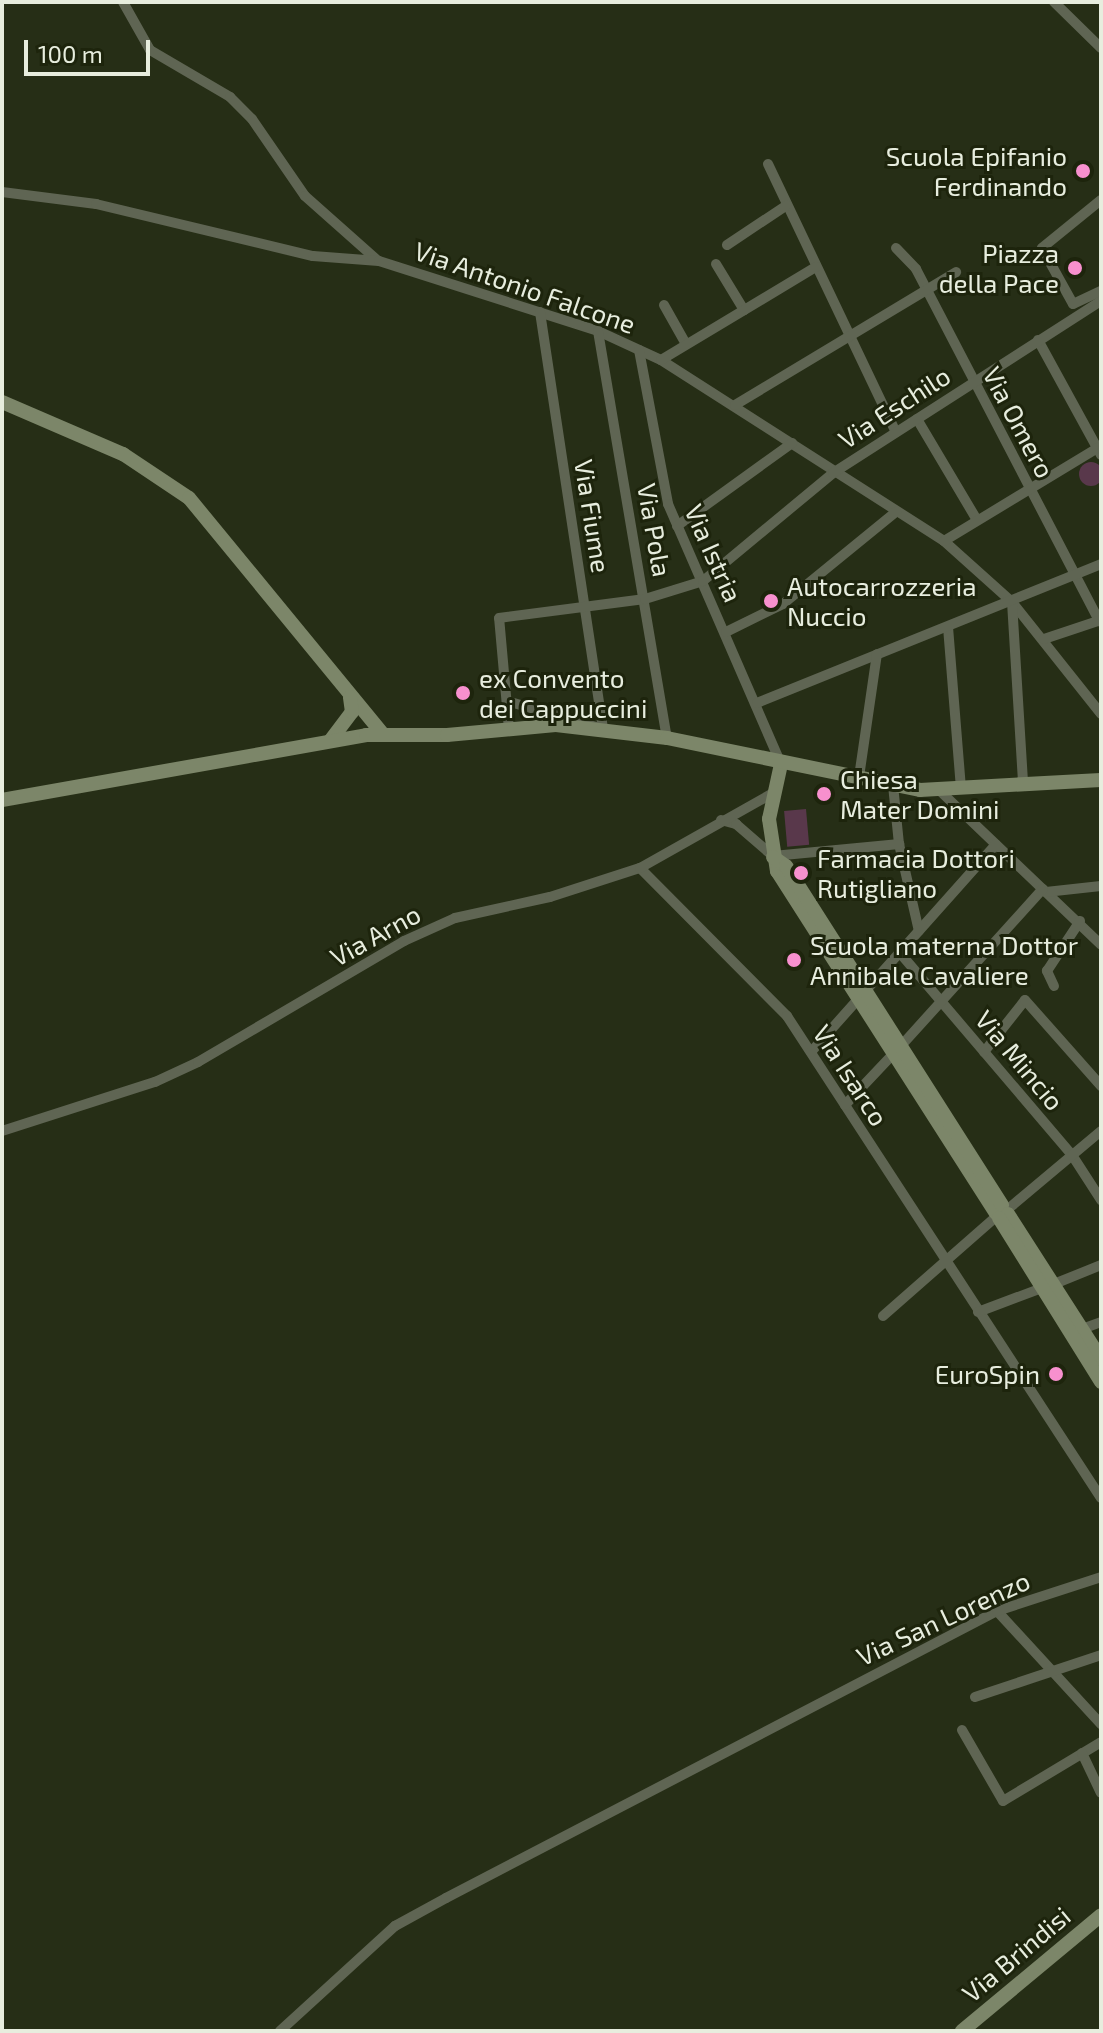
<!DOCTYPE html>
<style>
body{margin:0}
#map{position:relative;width:1103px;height:2033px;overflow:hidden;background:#262e16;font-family:"Exo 2",sans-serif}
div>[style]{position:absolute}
.green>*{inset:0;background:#59384b;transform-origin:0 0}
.round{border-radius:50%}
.street>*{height:10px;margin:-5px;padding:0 5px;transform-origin:5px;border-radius:5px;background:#5f6553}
.secondary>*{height:14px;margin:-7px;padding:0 7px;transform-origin:7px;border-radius:7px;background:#7c8669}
.dots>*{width:22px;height:22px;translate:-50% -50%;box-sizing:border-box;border:4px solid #1d240c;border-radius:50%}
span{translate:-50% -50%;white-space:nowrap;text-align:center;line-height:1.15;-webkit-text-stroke:6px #1d240c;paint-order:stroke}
.poi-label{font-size:26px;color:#e7edde}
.right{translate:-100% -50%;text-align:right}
.left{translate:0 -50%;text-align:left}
.street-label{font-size:26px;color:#e7edde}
.frame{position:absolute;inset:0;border:4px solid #e7edde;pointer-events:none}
.scale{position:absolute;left:24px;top:40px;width:126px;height:36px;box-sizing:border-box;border:4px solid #e7edde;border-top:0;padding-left:10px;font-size:24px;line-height:28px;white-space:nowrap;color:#e7edde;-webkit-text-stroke:6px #1d240c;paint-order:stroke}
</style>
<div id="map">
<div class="green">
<i class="round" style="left:1079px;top:462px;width:24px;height:24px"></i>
<i style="left:806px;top:809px;width:36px;height:22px;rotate:85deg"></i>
</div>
<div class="street">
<i style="left:123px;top:2px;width:55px;rotate:60.6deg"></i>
<i style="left:150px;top:50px;width:93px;rotate:30.4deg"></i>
<i style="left:230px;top:97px;width:31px;rotate:45deg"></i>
<i style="left:252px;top:119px;width:93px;rotate:55.5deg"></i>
<i style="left:305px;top:196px;width:96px;rotate:41.6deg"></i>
<i style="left:1054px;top:2px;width:66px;rotate:44.4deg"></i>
<i style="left:768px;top:164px;width:297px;rotate:64.5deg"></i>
<i style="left:2px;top:192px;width:95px;rotate:7.3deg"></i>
<i style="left:96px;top:204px;width:223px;rotate:13.5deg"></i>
<i style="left:313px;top:256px;width:66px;rotate:4.3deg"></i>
<i style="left:379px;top:261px;width:230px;rotate:17.7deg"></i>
<i style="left:598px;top:331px;width:69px;rotate:24.7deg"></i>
<i style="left:661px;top:360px;width:336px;rotate:32.6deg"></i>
<i style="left:944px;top:541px;width:91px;rotate:41.9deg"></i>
<i style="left:1012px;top:602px;width:143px;rotate:51.5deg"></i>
<i style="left:1101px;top:200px;width:76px;rotate:140.9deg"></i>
<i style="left:1042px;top:248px;width:64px;rotate:61deg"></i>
<i style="left:1073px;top:304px;width:31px;rotate:-25deg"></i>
<i style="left:727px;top:245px;width:72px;rotate:-33.7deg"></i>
<i style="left:896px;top:248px;width:29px;rotate:46deg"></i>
<i style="left:916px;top:269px;width:397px;rotate:62.5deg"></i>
<i style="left:716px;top:264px;width:54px;rotate:58.7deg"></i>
<i style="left:664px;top:305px;width:45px;rotate:60.6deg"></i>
<i style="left:540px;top:312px;width:420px;rotate:81.4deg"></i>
<i style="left:598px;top:331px;width:413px;rotate:80.4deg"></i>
<i style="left:1038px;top:340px;width:131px;rotate:61.3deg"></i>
<i style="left:639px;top:350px;width:157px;rotate:79.3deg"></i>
<i style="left:668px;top:504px;width:283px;rotate:66.5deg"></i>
<i style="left:661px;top:360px;width:181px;rotate:-31deg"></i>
<i style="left:735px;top:405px;width:258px;rotate:-31deg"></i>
<i style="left:917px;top:419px;width:117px;rotate:59.3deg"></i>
<i style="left:677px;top:526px;width:142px;rotate:-35.8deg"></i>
<i style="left:944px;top:541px;width:184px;rotate:-31.2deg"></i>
<i style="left:1012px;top:602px;width:182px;rotate:86.5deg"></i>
<i style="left:948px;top:627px;width:162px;rotate:85.4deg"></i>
<i style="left:726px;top:632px;width:64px;rotate:-26.2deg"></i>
<i style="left:783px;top:604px;width:146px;rotate:-39.2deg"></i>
<i style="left:1044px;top:639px;width:60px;rotate:-18.4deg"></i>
<i style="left:507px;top:701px;width:93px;rotate:16.3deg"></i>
<i style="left:757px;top:703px;width:371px;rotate:-22deg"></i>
<i style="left:509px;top:729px;width:111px;rotate:-95.1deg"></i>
<i style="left:499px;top:618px;width:147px;rotate:-7.4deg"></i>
<i style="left:645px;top:599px;width:61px;rotate:-17.2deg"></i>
<i style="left:703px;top:581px;width:169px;rotate:-39.7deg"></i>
<i style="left:833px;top:473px;width:318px;rotate:-32.7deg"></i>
<i style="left:859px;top:777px;width:124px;rotate:-81.7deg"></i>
<i style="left:893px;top:785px;width:59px;rotate:84.2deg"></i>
<i style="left:899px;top:844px;width:89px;rotate:77.1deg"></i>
<i style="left:939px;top:790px;width:224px;rotate:43.7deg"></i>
<i style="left:721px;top:820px;width:16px;rotate:15deg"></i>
<i style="left:736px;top:824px;width:49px;rotate:40.9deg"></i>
<i style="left:773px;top:856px;width:127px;rotate:-5.4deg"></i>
<i style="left:640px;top:868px;width:209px;rotate:45.2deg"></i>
<i style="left:787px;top:1016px;width:575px;rotate:56.92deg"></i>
<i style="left:1046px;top:892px;width:55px;rotate:-6.2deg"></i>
<i style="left:900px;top:953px;width:265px;rotate:49.6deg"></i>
<i style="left:1072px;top:1155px;width:54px;rotate:57.2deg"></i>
<i style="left:1054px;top:986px;width:17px;rotate:-115deg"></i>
<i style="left:1047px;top:971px;width:60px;rotate:-56.6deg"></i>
<i style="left:900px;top:1047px;width:213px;rotate:-47.9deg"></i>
<i style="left:811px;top:1052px;width:278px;rotate:-48.3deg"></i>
<i style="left:984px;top:1052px;width:66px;rotate:-51.7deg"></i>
<i style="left:1025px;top:1000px;width:115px;rotate:48.5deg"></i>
<i style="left:845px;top:1105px;width:70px;rotate:-46.7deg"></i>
<i style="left:2px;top:1131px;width:161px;rotate:-17.8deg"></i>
<i style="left:155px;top:1082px;width:47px;rotate:-24.9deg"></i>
<i style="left:198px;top:1062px;width:239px;rotate:-30.4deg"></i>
<i style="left:404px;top:941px;width:56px;rotate:-24.3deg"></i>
<i style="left:455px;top:918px;width:97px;rotate:-12.5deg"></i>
<i style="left:550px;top:897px;width:95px;rotate:-17.9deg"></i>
<i style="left:640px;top:868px;width:153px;rotate:-29.4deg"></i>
<i style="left:1008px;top:1209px;width:121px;rotate:-40deg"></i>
<i style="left:1054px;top:1284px;width:51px;rotate:-22deg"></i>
<i style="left:978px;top:1312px;width:68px;rotate:-20.6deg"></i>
<i style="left:883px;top:1316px;width:152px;rotate:-41.3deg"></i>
<i style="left:1082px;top:1329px;width:20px;rotate:-20deg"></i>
<i style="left:997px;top:1611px;width:154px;rotate:47.4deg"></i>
<i style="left:975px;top:1697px;width:133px;rotate:-18.4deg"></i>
<i style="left:962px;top:1730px;width:82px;rotate:60deg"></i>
<i style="left:1003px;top:1801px;width:114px;rotate:-31deg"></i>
<i style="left:1082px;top:1753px;width:44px;rotate:64.6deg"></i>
<i style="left:280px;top:2031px;width:156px;rotate:-42.4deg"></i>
<i style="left:395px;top:1926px;width:58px;rotate:-28.8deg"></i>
<i style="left:446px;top:1898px;width:621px;rotate:-27.51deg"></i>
<i style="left:997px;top:1611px;width:109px;rotate:-18.1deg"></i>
</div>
<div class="secondary">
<i style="left:2px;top:402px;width:132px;rotate:23.3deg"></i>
<i style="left:123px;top:454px;width:79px;rotate:33.7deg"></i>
<i style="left:189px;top:498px;width:306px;rotate:50.6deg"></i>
<i style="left:330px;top:741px;width:36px;rotate:-53deg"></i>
<i style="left:352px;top:712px;width:15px;rotate:-98deg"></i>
<i style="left:781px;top:764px;width:56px;rotate:102.3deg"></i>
<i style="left:769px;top:819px;width:53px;rotate:81.3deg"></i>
<i style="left:777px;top:871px;width:406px;rotate:57.4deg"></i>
<i style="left:2px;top:800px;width:370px;rotate:-10.1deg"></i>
<i style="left:366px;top:735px;width:81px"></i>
<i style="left:447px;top:735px;width:109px;rotate:-5.2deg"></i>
<i style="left:556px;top:725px;width:112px;rotate:6.7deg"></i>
<i style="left:667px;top:738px;width:258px;rotate:11.6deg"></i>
<i style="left:920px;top:790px;width:181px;rotate:-3.2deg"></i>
<i style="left:773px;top:857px;width:16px;rotate:35deg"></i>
<i style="left:786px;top:866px;width:402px;rotate:57.5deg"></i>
<i style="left:1008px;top:1214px;width:172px;rotate:57.3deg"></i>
<i style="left:999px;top:1218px;width:193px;rotate:58.1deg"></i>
<i style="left:962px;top:2031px;width:181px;rotate:-39.8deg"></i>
</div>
<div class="dots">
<i style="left:1083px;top:171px;background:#f790ce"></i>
<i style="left:1075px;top:268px;background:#f790ce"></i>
<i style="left:771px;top:601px;background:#f790ce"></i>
<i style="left:463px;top:693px;background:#f790ce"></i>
<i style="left:824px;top:794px;background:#f790ce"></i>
<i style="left:801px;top:873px;background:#f790ce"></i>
<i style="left:794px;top:960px;background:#f790ce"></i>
<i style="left:1056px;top:1374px;background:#f790ce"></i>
</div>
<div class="poi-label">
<span class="right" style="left:1067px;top:171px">Scuola Epifanio<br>Ferdinando</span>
<span class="right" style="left:1059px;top:268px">Piazza<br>della Pace</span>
<span class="left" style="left:787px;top:601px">Autocarrozzeria<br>Nuccio</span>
<span class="left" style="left:479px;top:693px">ex Convento<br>dei Cappuccini</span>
<span class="left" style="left:840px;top:794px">Chiesa<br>Mater Domini</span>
<span class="left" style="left:817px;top:873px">Farmacia Dottori<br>Rutigliano</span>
<span class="left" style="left:810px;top:960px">Scuola materna Dottor<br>Annibale Cavaliere</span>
<span class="right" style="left:1040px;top:1374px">EuroSpin</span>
</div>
<div class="street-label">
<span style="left:525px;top:287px;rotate:19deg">Via Antonio Falcone</span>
<span style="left:894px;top:407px;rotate:-33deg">Via Eschilo</span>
<span style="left:1019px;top:422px;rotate:62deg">Via Omero</span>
<span style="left:593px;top:516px;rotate:81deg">Via Fiume</span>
<span style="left:655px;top:530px;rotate:80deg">Via Pola</span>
<span style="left:714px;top:553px;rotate:66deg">Via Istria</span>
<span style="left:375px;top:935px;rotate:-29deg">Via Arno</span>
<span style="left:1020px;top:1060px;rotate:50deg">Via Mincio</span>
<span style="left:851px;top:1075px;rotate:57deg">Via Isarco</span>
<span style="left:943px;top:1618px;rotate:-25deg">Via San Lorenzo</span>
<span style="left:1016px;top:1954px;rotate:-40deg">Via Brindisi</span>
</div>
<div class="frame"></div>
<div class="scale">100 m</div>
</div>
